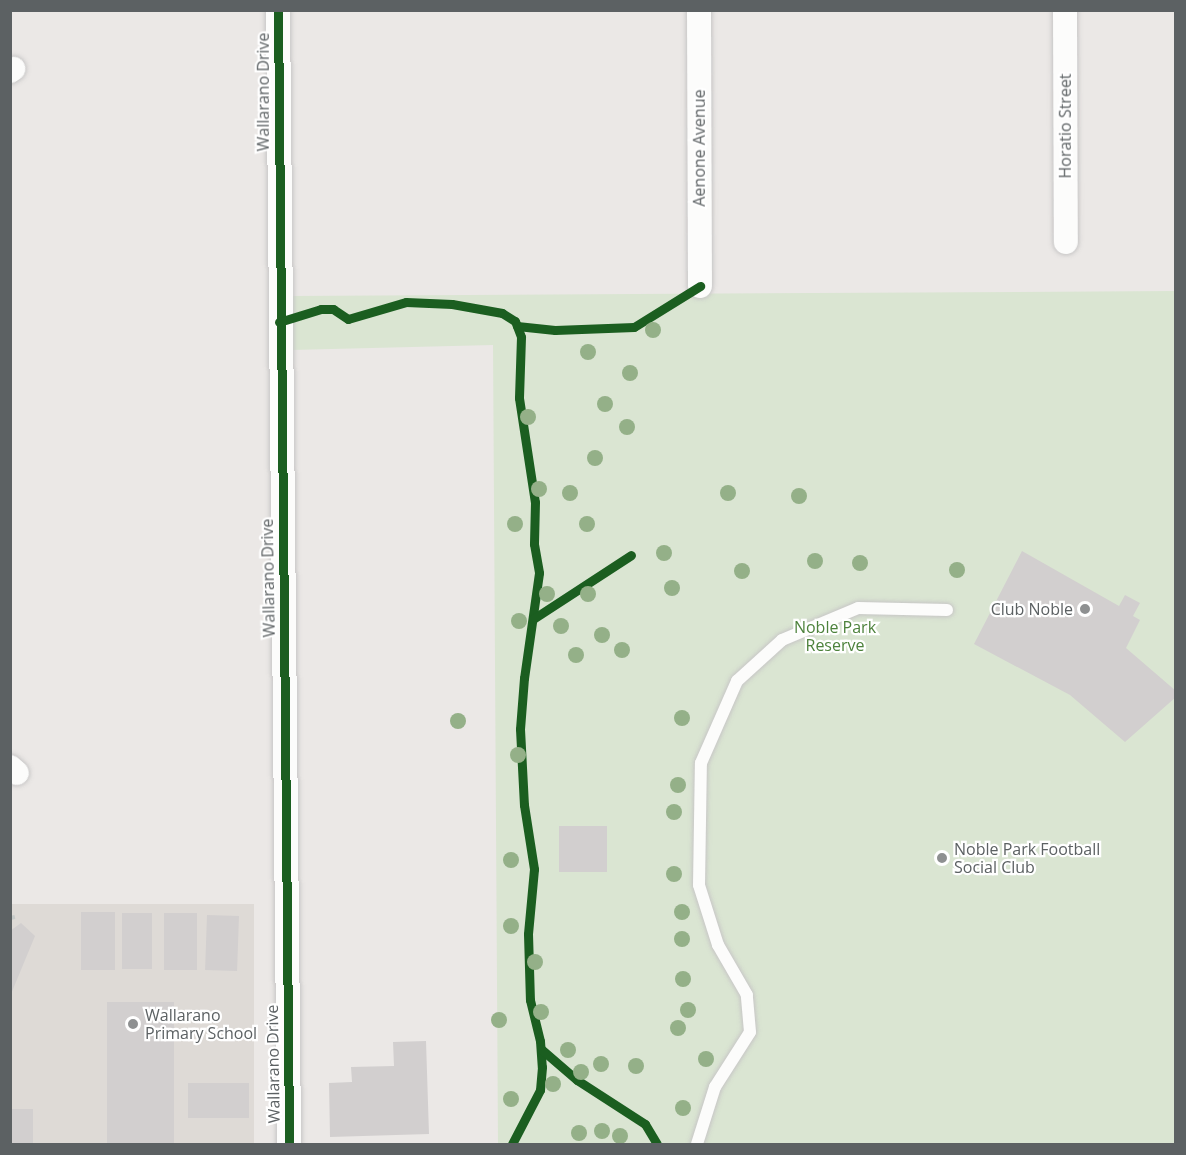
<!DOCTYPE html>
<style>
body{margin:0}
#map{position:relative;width:1186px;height:1155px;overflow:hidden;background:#ebe8e6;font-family:"Open Sans",sans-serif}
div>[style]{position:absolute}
.education>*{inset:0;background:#dedad6;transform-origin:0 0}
.green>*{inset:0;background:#dae5d2}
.building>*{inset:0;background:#d2cfcf;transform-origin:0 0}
.path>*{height:4px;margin-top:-2px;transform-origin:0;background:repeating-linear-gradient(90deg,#c7cbc9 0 6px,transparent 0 9px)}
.roads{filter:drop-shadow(0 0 2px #c7c6c6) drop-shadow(0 0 2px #c7c6c6)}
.lane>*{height:12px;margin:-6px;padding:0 6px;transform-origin:6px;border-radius:6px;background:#fcfcfb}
.street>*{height:24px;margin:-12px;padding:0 12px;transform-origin:12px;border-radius:12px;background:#fcfcfb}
.cycleway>*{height:9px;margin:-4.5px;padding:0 4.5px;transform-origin:4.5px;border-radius:4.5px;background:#1b5e20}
.trees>*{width:16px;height:16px;margin:-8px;border-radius:50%;background:#94b088}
.dots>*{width:16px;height:16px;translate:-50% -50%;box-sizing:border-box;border:3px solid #fff;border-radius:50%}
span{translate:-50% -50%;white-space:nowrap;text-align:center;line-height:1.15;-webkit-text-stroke:4.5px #fff;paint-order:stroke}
.street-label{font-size:16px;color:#5c6163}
.poi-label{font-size:16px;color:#5c6163}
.right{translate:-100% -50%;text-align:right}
.left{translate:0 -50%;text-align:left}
.park-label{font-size:16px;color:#4d823c}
.frame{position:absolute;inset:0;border:12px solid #5c6163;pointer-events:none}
</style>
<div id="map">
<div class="education">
<i style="left:11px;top:904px;width:243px;height:240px"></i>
</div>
<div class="green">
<i style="clip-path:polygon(1175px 291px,1175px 1144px,498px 1144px,493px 345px,291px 350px,291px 296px)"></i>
</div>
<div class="building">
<i style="clip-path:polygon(1022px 551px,1119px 606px,1125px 595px,1140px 603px,1133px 616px,1140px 620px,1126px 648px,1176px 691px,1176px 697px,1125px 742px,1070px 695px,974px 644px)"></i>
<i style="left:559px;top:826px;width:48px;height:46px"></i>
<i style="left:81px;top:912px;width:34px;height:58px"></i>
<i style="left:122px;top:913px;width:30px;height:56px"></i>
<i style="left:164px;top:913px;width:33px;height:57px"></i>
<i style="left:207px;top:915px;width:32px;height:55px;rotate:2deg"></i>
<i style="clip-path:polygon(21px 923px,35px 936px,11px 994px,10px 931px)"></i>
<i style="left:107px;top:1002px;width:67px;height:142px"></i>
<i style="clip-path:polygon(426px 1041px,429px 1134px,330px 1137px,329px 1083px,352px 1082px,351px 1067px,394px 1066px,393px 1042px)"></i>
<i style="left:188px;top:1083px;width:61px;height:35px"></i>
<i style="left:10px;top:1109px;width:23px;height:35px"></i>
</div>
<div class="path">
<i style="left:10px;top:918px;width:5px;rotate:-11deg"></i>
</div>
<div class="roads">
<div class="lane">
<i style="left:697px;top:1144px;width:60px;rotate:-72.5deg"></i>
<i style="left:715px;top:1087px;width:65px;rotate:-57.5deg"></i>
<i style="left:750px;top:1032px;width:37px;rotate:-95deg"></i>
<i style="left:747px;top:995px;width:58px;rotate:-120.1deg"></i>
<i style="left:718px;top:945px;width:63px;rotate:-107.6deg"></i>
<i style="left:699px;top:885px;width:122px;rotate:-89.1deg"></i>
<i style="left:701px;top:763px;width:90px;rotate:-66.3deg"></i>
<i style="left:737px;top:681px;width:61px;rotate:-42.3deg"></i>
<i style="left:782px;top:640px;width:82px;rotate:-22.8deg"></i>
<i style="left:858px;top:608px;width:89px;rotate:1.3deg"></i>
</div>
<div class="street">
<i style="left:278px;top:10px;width:1134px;rotate:89.44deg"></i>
<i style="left:699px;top:10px;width:276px;rotate:89.8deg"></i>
<i style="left:1065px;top:10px;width:232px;rotate:89.8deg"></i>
<i style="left:10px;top:71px;width:4px;rotate:-34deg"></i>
<i style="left:10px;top:767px;width:9px;rotate:41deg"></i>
</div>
</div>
<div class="cycleway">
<i style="left:278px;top:10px;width:1134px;rotate:89.44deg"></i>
<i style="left:279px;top:322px;width:44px;rotate:-17.2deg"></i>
<i style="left:321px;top:309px;width:12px"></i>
<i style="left:333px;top:309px;width:18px;rotate:34deg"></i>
<i style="left:348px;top:319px;width:60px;rotate:-16.3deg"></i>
<i style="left:406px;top:302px;width:46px;rotate:2.5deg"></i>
<i style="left:452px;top:304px;width:51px;rotate:10.2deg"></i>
<i style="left:502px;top:313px;width:15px;rotate:32deg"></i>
<i style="left:515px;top:321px;width:17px;rotate:69deg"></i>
<i style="left:521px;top:337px;width:61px;rotate:91.9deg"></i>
<i style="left:519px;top:398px;width:105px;rotate:81.3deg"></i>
<i style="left:535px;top:502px;width:42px;rotate:91.4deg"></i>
<i style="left:534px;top:544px;width:29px;rotate:80deg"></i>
<i style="left:539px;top:573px;width:106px;rotate:98.1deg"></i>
<i style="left:524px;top:678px;width:51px;rotate:94.5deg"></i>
<i style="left:520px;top:729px;width:76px;rotate:87deg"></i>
<i style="left:524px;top:805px;width:65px;rotate:81.1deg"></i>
<i style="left:534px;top:869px;width:65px;rotate:95.3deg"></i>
<i style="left:528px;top:934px;width:66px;rotate:88.3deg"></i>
<i style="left:530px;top:1000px;width:42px;rotate:76.3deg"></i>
<i style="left:540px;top:1041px;width:26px;rotate:86deg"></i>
<i style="left:542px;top:1067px;width:23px;rotate:95deg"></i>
<i style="left:540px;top:1090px;width:61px;rotate:117.4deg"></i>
<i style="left:517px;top:326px;width:38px;rotate:6deg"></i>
<i style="left:555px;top:330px;width:79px;rotate:-2.2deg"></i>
<i style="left:634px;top:327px;width:78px;rotate:-31.8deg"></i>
<i style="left:533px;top:619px;width:117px;rotate:-33.1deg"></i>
<i style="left:541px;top:1049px;width:48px;rotate:40.7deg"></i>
<i style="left:577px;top:1080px;width:81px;rotate:32.9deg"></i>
<i style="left:645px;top:1124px;width:23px;rotate:59deg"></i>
</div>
<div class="trees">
<i style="left:653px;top:330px"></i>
<i style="left:588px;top:352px"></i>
<i style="left:630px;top:373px"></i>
<i style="left:605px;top:404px"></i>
<i style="left:528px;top:417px"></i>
<i style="left:627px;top:427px"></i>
<i style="left:595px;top:458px"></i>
<i style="left:539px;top:489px"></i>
<i style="left:570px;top:493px"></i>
<i style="left:728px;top:493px"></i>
<i style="left:799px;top:496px"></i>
<i style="left:515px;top:524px"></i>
<i style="left:587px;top:524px"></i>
<i style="left:664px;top:553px"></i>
<i style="left:815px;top:561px"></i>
<i style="left:860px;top:563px"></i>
<i style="left:957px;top:570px"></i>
<i style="left:742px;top:571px"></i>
<i style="left:672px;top:588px"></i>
<i style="left:547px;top:594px"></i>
<i style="left:588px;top:594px"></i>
<i style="left:519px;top:621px"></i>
<i style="left:561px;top:626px"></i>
<i style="left:602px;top:635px"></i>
<i style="left:622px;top:650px"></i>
<i style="left:576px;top:655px"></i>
<i style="left:682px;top:718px"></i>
<i style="left:458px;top:721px"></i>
<i style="left:518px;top:755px"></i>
<i style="left:678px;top:785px"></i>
<i style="left:674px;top:812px"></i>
<i style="left:511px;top:860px"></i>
<i style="left:674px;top:874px"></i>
<i style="left:682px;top:912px"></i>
<i style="left:511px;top:926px"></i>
<i style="left:682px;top:939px"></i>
<i style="left:535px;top:962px"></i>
<i style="left:683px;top:979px"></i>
<i style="left:688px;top:1010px"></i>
<i style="left:541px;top:1012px"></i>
<i style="left:499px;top:1020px"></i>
<i style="left:678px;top:1028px"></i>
<i style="left:568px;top:1050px"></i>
<i style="left:706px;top:1059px"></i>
<i style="left:601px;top:1064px"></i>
<i style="left:636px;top:1066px"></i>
<i style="left:581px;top:1072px"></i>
<i style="left:553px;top:1084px"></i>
<i style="left:511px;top:1099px"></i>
<i style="left:683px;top:1108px"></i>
<i style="left:602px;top:1131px"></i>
<i style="left:579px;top:1133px"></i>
<i style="left:620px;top:1136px"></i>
</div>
<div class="dots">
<i style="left:1085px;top:609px;background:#8e9091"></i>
<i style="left:942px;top:858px;background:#8e9091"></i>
<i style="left:133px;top:1024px;background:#8e9091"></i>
</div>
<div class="street-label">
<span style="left:263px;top:92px;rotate:-90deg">Wallarano Drive</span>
<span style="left:1065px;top:126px;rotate:-90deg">Horatio Street</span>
<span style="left:699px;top:148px;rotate:-90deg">Aenone Avenue</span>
<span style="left:268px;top:578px;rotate:-91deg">Wallarano Drive</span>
<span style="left:273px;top:1064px;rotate:-91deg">Wallarano Drive</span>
</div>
<div class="poi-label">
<span class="right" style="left:1073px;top:609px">Club Noble</span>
<span class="left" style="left:954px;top:858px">Noble Park Football<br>Social Club</span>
<span class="left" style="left:145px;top:1024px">Wallarano<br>Primary School</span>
</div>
<div class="park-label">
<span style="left:835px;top:636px">Noble Park<br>Reserve</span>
</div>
<div class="frame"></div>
</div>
